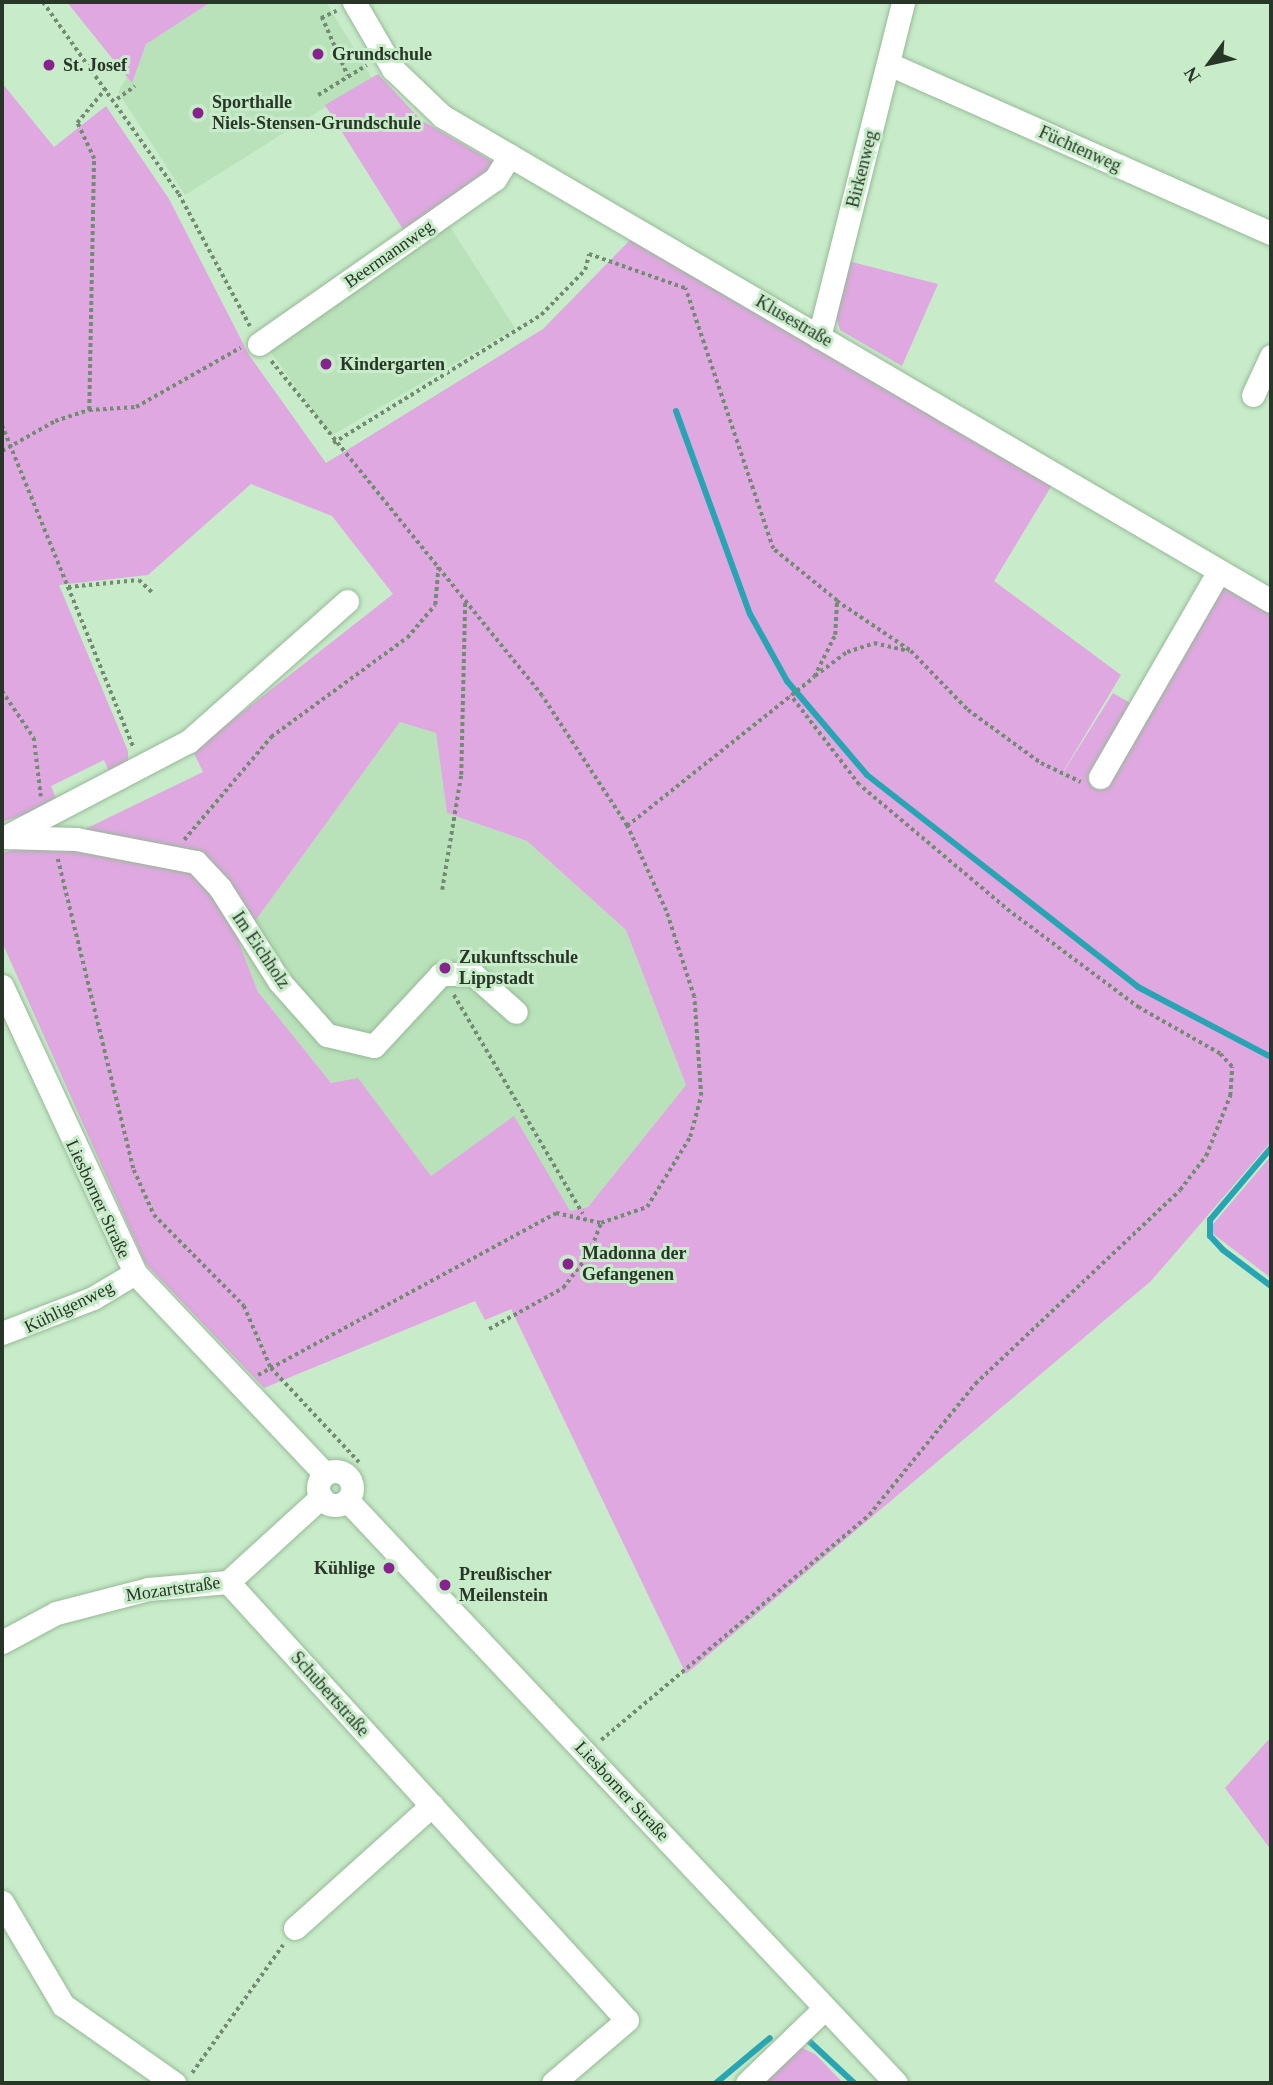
<!DOCTYPE html>
<meta charset="utf-8">
<style>
body{margin:0}
#map{position:relative;width:1273px;height:2085px;overflow:hidden;background:#c8ecc9;font-family:"Times New Roman",serif}
div>[style]{position:absolute}
.built>*{inset:0;background:#b9e2ba}
.green>*{inset:0;background:#dfa8e0}
.stream>*{height:6px;margin:-3px;padding:0 3px;transform-origin:3px;border-radius:3px;background:#28a5b2}
.path>*{height:3.5px;margin-top:-1.75px;transform-origin:0;background:repeating-linear-gradient(90deg,#738b73 0 3.5px,transparent 0 7px)}
.roads{filter:drop-shadow(0 0 2px #97b998) drop-shadow(0 0 2px #97b998)}
.minor>*{height:23px;margin:-11.5px;padding:0 11.5px;transform-origin:11.5px;border-radius:11.5px;background:#fff}
.minor>.ring{margin:-11.5px;padding:0;box-sizing:content-box;background:none;border:23px solid #fff;border-radius:50%}
.dots>*{width:19px;height:19px;translate:-50% -50%;box-sizing:border-box;border:4px solid #c8ecc9;border-radius:50%}
span{translate:-50% -50%;white-space:nowrap;text-align:center;line-height:1.15;-webkit-text-stroke:6px #c8ecc9;paint-order:stroke}
.poi-label{font-size:18px;color:#283628;font-weight:700}
.left{translate:0 -50%;text-align:left}
.right{translate:-100% -50%;text-align:right}
.street-label{font-size:18px;color:#283628}
.frame{position:absolute;inset:0;border:4px solid #283628;pointer-events:none}
.north{position:absolute;left:1175px;top:28px;width:70px;height:70px;-webkit-text-stroke:5px #c8ecc9;paint-order:stroke;rotate:237deg;font-size:19px;font-weight:700;line-height:28px;text-align:center;color:#283628}
.north::after{content:'';display:block;margin:auto;width:24px;height:32px;background:#283628;clip-path:polygon(50% 0,100% 100%,50% 72%,0 100%)}
</style>
<div id="map">
<div class="built">
<i style="clip-path:polygon(67px 2px,326px 2px,372px 78px,185px 195px,118px 92px,127px 77px)"></i>
<i style="clip-path:polygon(447px 222px,515px 328px,331px 436px,267px 347px)"></i>
<i style="clip-path:polygon(400px 722px,436px 733px,447px 813px,527px 841px,626px 930px,686px 1085px,588px 1207px,569px 1211px,431px 1176px,358px 1079px,331px 1083px,258px 992px,239px 943px)"></i>
</div>
<div class="green">
<i style="clip-path:polygon(67px 2px,211px 2px,146px 44px,132px 83px)"></i>
<i style="clip-path:polygon(378px 74px,421px 120px,497px 164px,406px 234px,325px 105px)"></i>
<i style="clip-path:polygon(evenodd,2px 83px,54px 147px,106px 106px,169px 199px,249px 355px,326px 463px,543px 329px,630px 240px,1052px 485px,994px 581px,1121px 675px,1054px 787px,1113px 693px,1147px 713px,1221px 585px,1271px 614px,1271px 1142px,1151px 1281px,686px 1674px,511px 1309px,485px 1320px,475px 1301px,264px 1388px,145px 1263px,2px 942px,2px 853px,85px 829px,203px 772px,193px 751px,393px 594px,332px 516px,251px 484px,148px 575px,59px 585px,128px 751px,128px 766px,111px 776px,104px 760px,51px 786px,58px 803px,2px 822px,2px 83px,400px 722px,436px 733px,447px 813px,527px 841px,626px 930px,686px 1085px,588px 1207px,570px 1211px,514px 1116px,431px 1176px,358px 1078px,331px 1083px,258px 992px,239px 943px,400px 722px)"></i>
<i style="clip-path:polygon(848px 261px,938px 284px,902px 366px,840px 330px,835px 313px)"></i>
<i style="clip-path:polygon(1271px 1156px,1271px 1278px,1208px 1230px)"></i>
<i style="clip-path:polygon(1271px 1737px,1271px 1850px,1225px 1788px)"></i>
<i style="clip-path:polygon(800px 2047px,815px 2054px,843px 2083px,763px 2083px)"></i>
</div>
<div class="stream">
<i style="left:676px;top:411px;width:216px;rotate:70deg"></i>
<i style="left:750px;top:614px;width:77px;rotate:61.1deg"></i>
<i style="left:787px;top:681px;width:123px;rotate:49.6deg"></i>
<i style="left:867px;top:775px;width:344px;rotate:38deg"></i>
<i style="left:1138px;top:987px;width:150px;rotate:27.8deg"></i>
<i style="left:1271px;top:1148px;width:94px;rotate:130.3deg"></i>
<i style="left:1210px;top:1220px;width:16px;rotate:90deg"></i>
<i style="left:1210px;top:1236px;width:19px;rotate:47deg"></i>
<i style="left:1223px;top:1250px;width:60px;rotate:36.9deg"></i>
<i style="left:809px;top:2041px;width:62px;rotate:43deg"></i>
<i style="left:716px;top:2083px;width:70px;rotate:-39.8deg"></i>
</div>
<div class="path">
<i style="left:43px;top:2px;width:235px;rotate:54.7deg"></i>
<i style="left:179px;top:194px;width:150px;rotate:61.7deg"></i>
<i style="left:322px;top:17px;width:64px;rotate:66.2deg"></i>
<i style="left:321px;top:18px;width:17px;rotate:-25deg"></i>
<i style="left:318px;top:95px;width:57px;rotate:-31.5deg"></i>
<i style="left:117px;top:99px;width:22px;rotate:-36deg"></i>
<i style="left:89px;top:410px;width:251px;rotate:-88.9deg"></i>
<i style="left:94px;top:159px;width:40px;rotate:-115deg"></i>
<i style="left:77px;top:123px;width:47px;rotate:-50.2deg"></i>
<i style="left:2px;top:425px;width:347px;rotate:67.8deg"></i>
<i style="left:333px;top:443px;width:244px;rotate:-31.6deg"></i>
<i style="left:541px;top:315px;width:63px;rotate:-45.6deg"></i>
<i style="left:585px;top:270px;width:16px;rotate:-76deg"></i>
<i style="left:589px;top:254px;width:102px;rotate:19.5deg"></i>
<i style="left:2px;top:451px;width:61px;rotate:-29.5deg"></i>
<i style="left:55px;top:421px;width:36px;rotate:-18deg"></i>
<i style="left:89px;top:410px;width:47px;rotate:-3.7deg"></i>
<i style="left:136px;top:407px;width:120px;rotate:-29.6deg"></i>
<i style="left:68px;top:587px;width:71px;rotate:-5.6deg"></i>
<i style="left:139px;top:580px;width:18px;rotate:43deg"></i>
<i style="left:837px;top:601px;width:89px;rotate:34deg"></i>
<i style="left:911px;top:651px;width:82px;rotate:46deg"></i>
<i style="left:968px;top:710px;width:90px;rotate:36deg"></i>
<i style="left:1041px;top:763px;width:44px;rotate:25.4deg"></i>
<i style="left:815px;top:676px;width:40px;rotate:-37deg"></i>
<i style="left:847px;top:652px;width:28px;rotate:-18deg"></i>
<i style="left:874px;top:643px;width:36px;rotate:13deg"></i>
<i style="left:2px;top:691px;width:57px;rotate:55.8deg"></i>
<i style="left:34px;top:738px;width:59px;rotate:83.2deg"></i>
<i style="left:627px;top:826px;width:239px;rotate:-38.5deg"></i>
<i style="left:814px;top:677px;width:47px;rotate:-63.4deg"></i>
<i style="left:835px;top:635px;width:34px;rotate:-87deg"></i>
<i style="left:837px;top:601px;width:82px;rotate:-140.9deg"></i>
<i style="left:773px;top:549px;width:275px;rotate:-108.6deg"></i>
<i style="left:184px;top:840px;width:135px;rotate:-49.8deg"></i>
<i style="left:271px;top:737px;width:168px;rotate:-36.1deg"></i>
<i style="left:407px;top:638px;width:43px;rotate:-49.7deg"></i>
<i style="left:435px;top:605px;width:38px;rotate:-85deg"></i>
<i style="left:58px;top:859px;width:320px;rotate:76.3deg"></i>
<i style="left:134px;top:1170px;width:49px;rotate:66deg"></i>
<i style="left:154px;top:1215px;width:128px;rotate:45.3deg"></i>
<i style="left:244px;top:1306px;width:68px;rotate:66.5deg"></i>
<i style="left:271px;top:1368px;width:129px;rotate:46.9deg"></i>
<i style="left:442px;top:890px;width:117px;rotate:-80.6deg"></i>
<i style="left:461px;top:775px;width:173px;rotate:-88.7deg"></i>
<i style="left:454px;top:995px;width:254px;rotate:59.5deg"></i>
<i style="left:489px;top:1329px;width:85px;rotate:-29deg"></i>
<i style="left:563px;top:1288px;width:43px;rotate:-52.6deg"></i>
<i style="left:589px;top:1254px;width:33px;rotate:-69deg"></i>
<i style="left:258px;top:1375px;width:339px;rotate:-28.5deg"></i>
<i style="left:556px;top:1213px;width:46px;rotate:12.5deg"></i>
<i style="left:601px;top:1223px;width:49px;rotate:-19.2deg"></i>
<i style="left:647px;top:1207px;width:82px;rotate:-58.4deg"></i>
<i style="left:690px;top:1137px;width:42px;rotate:-75deg"></i>
<i style="left:701px;top:1096px;width:99px;rotate:-94deg"></i>
<i style="left:694px;top:997px;width:90px;rotate:-108deg"></i>
<i style="left:666px;top:911px;width:94px;rotate:-114.6deg"></i>
<i style="left:627px;top:826px;width:155px;rotate:-123.2deg"></i>
<i style="left:542px;top:696px;width:432px;rotate:-129deg"></i>
<i style="left:601px;top:1740px;width:350px;rotate:-40deg"></i>
<i style="left:869px;top:1515px;width:169px;rotate:-51deg"></i>
<i style="left:975px;top:1384px;width:282px;rotate:-43.4deg"></i>
<i style="left:1180px;top:1190px;width:43px;rotate:-52.6deg"></i>
<i style="left:1206px;top:1156px;width:65px;rotate:-68.2deg"></i>
<i style="left:1230px;top:1096px;width:29px;rotate:-86deg"></i>
<i style="left:1232px;top:1067px;width:18px;rotate:-133deg"></i>
<i style="left:1220px;top:1054px;width:93px;rotate:-150.4deg"></i>
<i style="left:1139px;top:1008px;width:161px;rotate:-143.3deg"></i>
<i style="left:1010px;top:912px;width:197px;rotate:-139.9deg"></i>
<i style="left:859px;top:785px;width:113px;rotate:-127.5deg"></i>
<i style="left:192px;top:2073px;width:157px;rotate:-54.6deg"></i>
</div>
<div class="roads">
<div class="minor">
<i style="left:354px;top:2px;width:78px;rotate:59.8deg"></i>
<i style="left:393px;top:69px;width:68px;rotate:43.8deg"></i>
<i style="left:442px;top:116px;width:960px;rotate:30.33deg"></i>
<i style="left:889px;top:64px;width:418px;rotate:23.9deg"></i>
<i style="left:819px;top:337px;width:345px;rotate:-75.9deg"></i>
<i style="left:259px;top:344px;width:288px;rotate:-35deg"></i>
<i style="left:495px;top:179px;width:28px;rotate:-58deg"></i>
<i style="left:1253px;top:395px;width:43px;rotate:-65.2deg"></i>
<i style="left:1100px;top:777px;width:238px;rotate:-60deg"></i>
<i style="left:11px;top:834px;width:201px;rotate:-27.6deg"></i>
<i style="left:189px;top:741px;width:211px;rotate:-41.5deg"></i>
<i style="left:2px;top:837px;width:74px;rotate:1.5deg"></i>
<i style="left:76px;top:839px;width:122px;rotate:10.9deg"></i>
<i style="left:196px;top:862px;width:35px;rotate:47deg"></i>
<i style="left:220px;top:888px;width:110px;rotate:57.6deg"></i>
<i style="left:279px;top:981px;width:72px;rotate:48.4deg"></i>
<i style="left:327px;top:1035px;width:48px;rotate:13.2deg"></i>
<i style="left:374px;top:1046px;width:98px;rotate:-47.1deg"></i>
<i style="left:441px;top:974px;width:32px"></i>
<i style="left:473px;top:974px;width:57px;rotate:41.5deg"></i>
<i style="left:2px;top:986px;width:316px;rotate:65.1deg"></i>
<i style="left:135px;top:1273px;width:277px;rotate:46.6deg"></i>
<i style="left:2px;top:1333px;width:97px;rotate:-21deg"></i>
<i style="left:93px;top:1298px;width:49px;rotate:-30.8deg"></i>
<i class="ring" style="left:318px;top:1471px;width:11px;height:11px"></i>
<i style="left:347px;top:1500px;width:801px;rotate:46.72deg"></i>
<i style="left:228px;top:1582px;width:592px;rotate:47.67deg"></i>
<i style="left:627px;top:2020px;width:97px;rotate:139.6deg"></i>
<i style="left:2px;top:1642px;width:61px;rotate:-28.2deg"></i>
<i style="left:56px;top:1613px;width:95px;rotate:-14.6deg"></i>
<i style="left:148px;top:1589px;width:80px;rotate:-5deg"></i>
<i style="left:228px;top:1582px;width:126px;rotate:-42.4deg"></i>
<i style="left:2px;top:1902px;width:120px;rotate:59.4deg"></i>
<i style="left:63px;top:2005px;width:136px;rotate:35.1deg"></i>
<i style="left:295px;top:1928px;width:184px;rotate:-41.9deg"></i>
<i style="left:747px;top:2083px;width:108px;rotate:-43.9deg"></i>
</div>
</div>
<div class="dots">
<i style="left:318px;top:54px;background:#86238c"></i>
<i style="left:49px;top:65px;background:#86238c"></i>
<i style="left:198px;top:113px;background:#86238c"></i>
<i style="left:326px;top:364px;background:#86238c"></i>
<i style="left:445px;top:968px;background:#86238c"></i>
<i style="left:568px;top:1264px;background:#86238c"></i>
<i style="left:389px;top:1568px;background:#86238c"></i>
<i style="left:445px;top:1585px;background:#86238c"></i>
</div>
<div class="poi-label">
<span class="left" style="left:332px;top:54px">Grundschule</span>
<span class="left" style="left:63px;top:65px">St. Josef</span>
<span class="left" style="left:212px;top:113px">Sporthalle<br>Niels-Stensen-Grundschule</span>
<span class="left" style="left:340px;top:364px">Kindergarten</span>
<span class="left" style="left:459px;top:968px">Zukunftsschule<br>Lippstadt</span>
<span class="left" style="left:582px;top:1264px">Madonna der<br>Gefangenen</span>
<span class="right" style="left:375px;top:1568px">Kühlige</span>
<span class="left" style="left:459px;top:1585px">Preußischer<br>Meilenstein</span>
</div>
<div class="street-label">
<span style="left:1080px;top:149px;rotate:24deg">Füchtenweg</span>
<span style="left:862px;top:169px;rotate:-76deg">Birkenweg</span>
<span style="left:389px;top:254px;rotate:-35deg">Beermannweg</span>
<span style="left:794px;top:321px;rotate:30deg">Klusestraße</span>
<span style="left:261px;top:950px;rotate:56deg">Im Eichholz</span>
<span style="left:98px;top:1199px;rotate:65deg">Liesborner Straße</span>
<span style="left:69px;top:1307px;rotate:-26deg">Kühligenweg</span>
<span style="left:173px;top:1589px;rotate:-8deg">Mozartstraße</span>
<span style="left:330px;top:1694px;rotate:48deg">Schubertstraße</span>
<span style="left:622px;top:1791px;rotate:47deg">Liesborner Straße</span>
</div>
<div class="frame"></div>
<div class="north">N</div>
</div>
